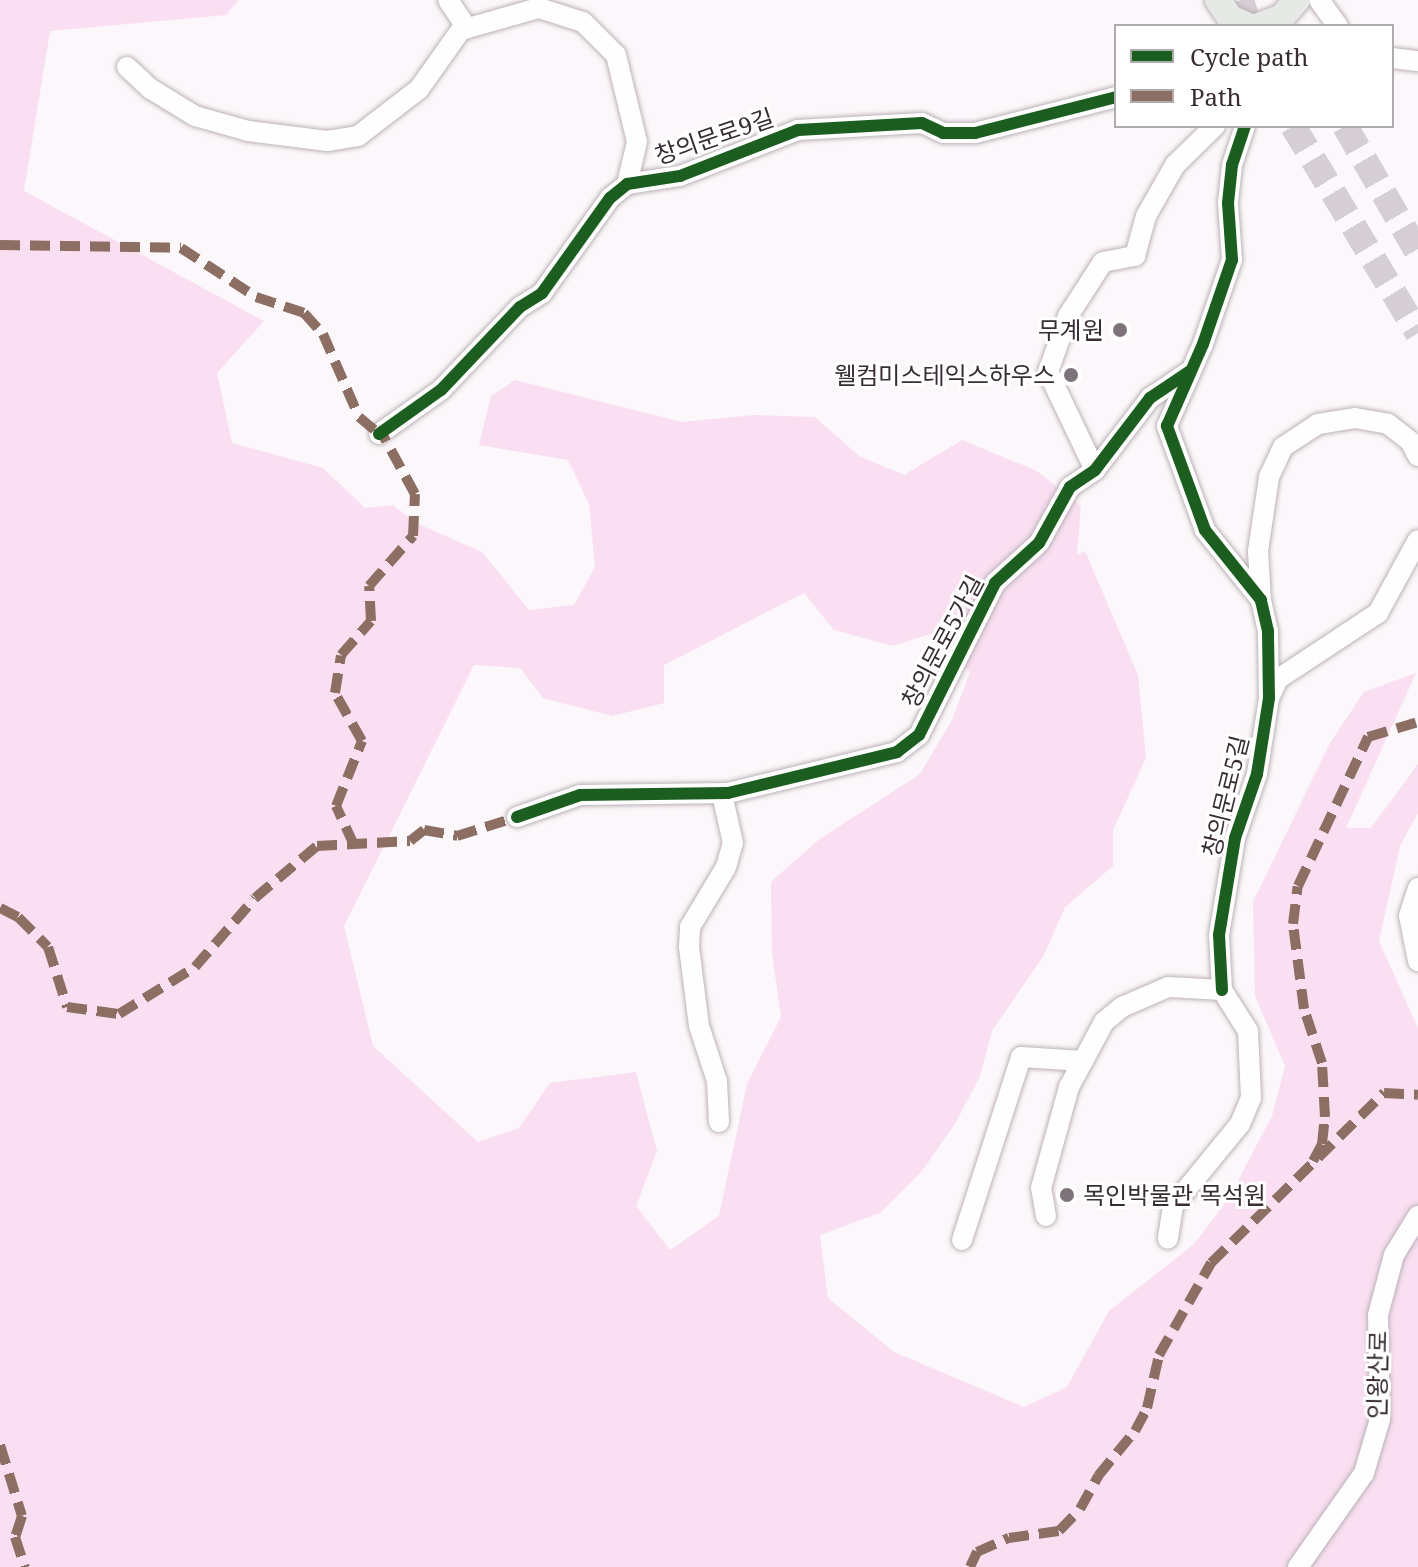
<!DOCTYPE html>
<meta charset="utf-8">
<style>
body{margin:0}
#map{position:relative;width:1418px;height:1567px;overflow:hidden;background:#fcf7fa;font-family:"Noto Serif","Noto Sans KR",serif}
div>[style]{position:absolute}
.green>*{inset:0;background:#f9dff1}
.major-tunnel>*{height:26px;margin-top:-13px;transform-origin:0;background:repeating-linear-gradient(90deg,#d5ced3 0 26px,transparent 0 39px)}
.roads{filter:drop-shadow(0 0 2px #bbb2b7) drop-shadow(0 0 2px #bbb2b7)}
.minor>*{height:20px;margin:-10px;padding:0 10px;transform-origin:10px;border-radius:10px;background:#fffefe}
.major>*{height:26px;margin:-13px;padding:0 13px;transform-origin:13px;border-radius:13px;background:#e6e9e6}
.quiet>*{height:10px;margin-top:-5px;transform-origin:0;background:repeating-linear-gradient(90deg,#8d6e63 0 20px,transparent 0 30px)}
.cycleway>*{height:12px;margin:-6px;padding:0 6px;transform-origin:6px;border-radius:6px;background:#1b5e20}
.dots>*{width:22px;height:22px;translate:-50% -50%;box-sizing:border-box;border:4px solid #fff;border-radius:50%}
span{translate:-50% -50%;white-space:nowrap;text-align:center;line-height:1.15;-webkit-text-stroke:6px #fff;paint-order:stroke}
.street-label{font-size:24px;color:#382c35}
.poi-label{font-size:24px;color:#382c35}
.right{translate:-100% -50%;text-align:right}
.left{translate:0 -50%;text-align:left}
.legend{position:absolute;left:1114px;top:24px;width:280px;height:104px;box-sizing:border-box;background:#fff;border:2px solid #afabae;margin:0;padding:10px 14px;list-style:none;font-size:24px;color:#382c35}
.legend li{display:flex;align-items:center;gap:16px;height:40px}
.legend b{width:40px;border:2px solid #afabae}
</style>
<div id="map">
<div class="green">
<i style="clip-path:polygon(evenodd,0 0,239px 0,226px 15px,50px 31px,24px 191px,264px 321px,217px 373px,232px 443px,323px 468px,365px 508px,393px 505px,416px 523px,482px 552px,529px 610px,574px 605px,595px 567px,589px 504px,568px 460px,479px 445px,491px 396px,515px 380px,682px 422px,754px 415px,815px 417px,859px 456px,904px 475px,962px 440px,1037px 471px,1081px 506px,1077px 555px,1085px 551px,1138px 675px,1146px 758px,1113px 830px,1113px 866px,1065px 907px,1044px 955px,992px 1031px,980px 1076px,955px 1124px,922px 1171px,880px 1213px,820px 1235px,828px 1298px,894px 1352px,1024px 1407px,1067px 1387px,1109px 1311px,1194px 1244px,1229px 1198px,1272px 1116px,1285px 1066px,1255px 996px,1253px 902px,1330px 743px,1364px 692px,1416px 673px,1346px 828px,1371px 828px,1418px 764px,1418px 813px,1400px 846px,1379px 941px,1418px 1028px,1418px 1567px,0 1567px,0 0,804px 593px,834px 630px,893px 646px,930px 634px,970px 672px,952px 720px,920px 774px,817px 841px,771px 882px,772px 953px,781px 1017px,747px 1084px,719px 1216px,670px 1250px,636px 1206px,657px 1151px,636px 1072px,550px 1083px,519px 1128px,478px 1142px,373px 1046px,344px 926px,474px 665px,520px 668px,543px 698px,612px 716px,664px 703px,664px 665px,804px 593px)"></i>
</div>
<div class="major-tunnel">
<i style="left:1241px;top:0;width:27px;rotate:73deg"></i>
<i style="left:1293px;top:126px;width:242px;rotate:58.9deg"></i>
<i style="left:1345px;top:126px;width:146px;rotate:60.1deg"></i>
</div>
<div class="roads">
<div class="minor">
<i style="left:448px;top:0;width:34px;rotate:56deg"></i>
<i style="left:1319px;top:0;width:32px;rotate:54deg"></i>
<i style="left:1392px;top:58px;width:26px;rotate:7deg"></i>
<i style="left:127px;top:67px;width:33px;rotate:43deg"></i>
<i style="left:151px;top:89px;width:52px;rotate:31.5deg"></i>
<i style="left:195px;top:116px;width:55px;rotate:15.8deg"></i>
<i style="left:248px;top:131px;width:80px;rotate:7.2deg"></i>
<i style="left:327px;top:141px;width:31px;rotate:-9deg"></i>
<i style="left:358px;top:136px;width:77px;rotate:-37.6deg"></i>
<i style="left:419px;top:89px;width:72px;rotate:-54.6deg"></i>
<i style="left:461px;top:30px;width:81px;rotate:-15.8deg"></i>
<i style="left:539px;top:8px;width:46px;rotate:17.7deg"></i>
<i style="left:583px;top:22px;width:47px;rotate:45deg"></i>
<i style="left:616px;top:55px;width:89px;rotate:76.4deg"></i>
<i style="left:637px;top:142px;width:43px;rotate:103.4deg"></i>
<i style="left:379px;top:434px;width:76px;rotate:-35.4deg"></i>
<i style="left:441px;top:390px;width:115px;rotate:-46.4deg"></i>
<i style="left:520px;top:307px;width:26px;rotate:-32deg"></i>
<i style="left:542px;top:293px;width:117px;rotate:-54.4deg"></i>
<i style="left:610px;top:198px;width:22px;rotate:-39deg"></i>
<i style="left:627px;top:184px;width:54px;rotate:-8.6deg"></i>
<i style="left:680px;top:176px;width:127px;rotate:-21.3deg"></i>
<i style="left:798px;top:130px;width:124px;rotate:-3.2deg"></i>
<i style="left:922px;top:123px;width:23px;rotate:25deg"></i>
<i style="left:943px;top:133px;width:32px"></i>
<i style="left:975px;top:133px;width:146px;rotate:-14.3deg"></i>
<i style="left:1095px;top:470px;width:109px;rotate:-115.6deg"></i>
<i style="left:1048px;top:372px;width:59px;rotate:-70.3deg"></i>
<i style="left:1068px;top:316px;width:64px;rotate:-57.1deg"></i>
<i style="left:1103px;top:262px;width:33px;rotate:-11deg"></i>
<i style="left:1135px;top:256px;width:41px;rotate:-74.6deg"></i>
<i style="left:1146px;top:216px;width:59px;rotate:-60.4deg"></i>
<i style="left:1175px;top:165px;width:56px;rotate:-44.3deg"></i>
<i style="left:1261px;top:600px;width:49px;rotate:-93.5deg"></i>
<i style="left:1258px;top:551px;width:75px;rotate:-81.5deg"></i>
<i style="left:1269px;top:477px;width:33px;rotate:-65deg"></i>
<i style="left:1283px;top:447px;width:42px;rotate:-33.3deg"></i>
<i style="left:1318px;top:424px;width:37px;rotate:-9deg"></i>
<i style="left:1355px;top:418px;width:34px;rotate:10deg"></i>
<i style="left:1388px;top:424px;width:28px;rotate:38deg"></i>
<i style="left:1410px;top:441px;width:17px;rotate:62deg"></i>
<i style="left:1269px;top:698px;width:21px;rotate:-65deg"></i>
<i style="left:1278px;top:679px;width:120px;rotate:-33.4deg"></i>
<i style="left:1378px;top:613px;width:83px;rotate:-61.3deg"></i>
<i style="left:517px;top:817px;width:67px;rotate:-19.2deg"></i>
<i style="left:580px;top:795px;width:148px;rotate:-0.8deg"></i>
<i style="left:728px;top:793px;width:174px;rotate:-13.6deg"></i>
<i style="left:897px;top:752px;width:28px;rotate:-38deg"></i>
<i style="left:919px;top:735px;width:170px;rotate:-63.4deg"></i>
<i style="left:995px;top:583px;width:59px;rotate:-42.3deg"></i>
<i style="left:1039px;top:543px;width:64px;rotate:-61deg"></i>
<i style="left:1070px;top:487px;width:30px;rotate:-34deg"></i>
<i style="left:1095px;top:470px;width:91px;rotate:-52.6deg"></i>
<i style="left:1150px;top:398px;width:48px;rotate:-34deg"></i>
<i style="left:1418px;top:888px;width:29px;rotate:108deg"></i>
<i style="left:1409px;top:916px;width:46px;rotate:78.7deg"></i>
<i style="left:1222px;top:990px;width:55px;rotate:-93.1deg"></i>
<i style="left:1219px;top:935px;width:98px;rotate:-80.6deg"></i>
<i style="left:1235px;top:838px;width:68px;rotate:-71deg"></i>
<i style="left:1257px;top:774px;width:77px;rotate:-81deg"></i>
<i style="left:1269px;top:698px;width:67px;rotate:-90.9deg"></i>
<i style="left:1268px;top:631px;width:32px;rotate:-103deg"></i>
<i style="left:1261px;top:600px;width:90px;rotate:-128.7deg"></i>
<i style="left:1205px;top:530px;width:111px;rotate:-110.1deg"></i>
<i style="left:1167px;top:426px;width:90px;rotate:-66.3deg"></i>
<i style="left:1203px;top:344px;width:89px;rotate:-71deg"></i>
<i style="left:1232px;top:260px;width:57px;rotate:-94deg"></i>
<i style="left:1228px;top:203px;width:38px;rotate:-84deg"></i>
<i style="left:1232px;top:165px;width:41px;rotate:-71.6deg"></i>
<i style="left:719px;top:1122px;width:41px;rotate:-92.8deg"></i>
<i style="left:717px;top:1081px;width:58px;rotate:-108.1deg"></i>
<i style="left:699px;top:1026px;width:80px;rotate:-97.2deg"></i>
<i style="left:689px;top:947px;width:20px;rotate:-87deg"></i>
<i style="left:690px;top:927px;width:70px;rotate:-59deg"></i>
<i style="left:726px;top:867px;width:25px;rotate:-74deg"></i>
<i style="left:733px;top:843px;width:50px;rotate:-102.7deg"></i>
<i style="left:1046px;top:1216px;width:28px;rotate:-100deg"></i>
<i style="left:1041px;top:1188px;width:105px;rotate:-74.5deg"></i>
<i style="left:1069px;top:1087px;width:74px;rotate:-61.7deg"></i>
<i style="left:1104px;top:1022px;width:23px;rotate:-40deg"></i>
<i style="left:1122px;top:1007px;width:50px;rotate:-23.5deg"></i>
<i style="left:1168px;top:987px;width:54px;rotate:3.2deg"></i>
<i style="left:1222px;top:990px;width:49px;rotate:57.6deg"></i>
<i style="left:1248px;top:1031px;width:67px;rotate:87.4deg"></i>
<i style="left:1251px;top:1098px;width:28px;rotate:113deg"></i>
<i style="left:1240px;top:1124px;width:106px;rotate:129.3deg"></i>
<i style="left:1173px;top:1206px;width:33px;rotate:99deg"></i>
<i style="left:962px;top:1240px;width:192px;rotate:-72.1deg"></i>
<i style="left:1021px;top:1057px;width:62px;rotate:3.7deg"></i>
<i style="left:1298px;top:1567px;width:115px;rotate:-54.9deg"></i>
<i style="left:1364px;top:1473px;width:56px;rotate:-73.5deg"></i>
<i style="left:1380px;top:1419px;width:104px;rotate:-91.1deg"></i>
<i style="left:1378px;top:1315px;width:62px;rotate:-75.1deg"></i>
<i style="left:1394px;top:1255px;width:46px;rotate:-58.4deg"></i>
</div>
<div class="major">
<i style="left:1218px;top:0;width:22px;rotate:56deg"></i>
<i style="left:1230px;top:18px;width:20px;rotate:24deg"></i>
<i style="left:1259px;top:26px;width:25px;rotate:-21deg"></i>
<i style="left:1282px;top:17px;width:23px;rotate:-49deg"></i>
</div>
</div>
<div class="quiet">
<i style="left:0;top:245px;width:181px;rotate:0.9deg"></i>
<i style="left:181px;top:248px;width:90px;rotate:33.2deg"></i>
<i style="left:256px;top:297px;width:51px;rotate:18.4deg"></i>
<i style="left:304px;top:313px;width:28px;rotate:48deg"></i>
<i style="left:323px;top:334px;width:90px;rotate:66.6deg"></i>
<i style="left:359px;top:417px;width:26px;rotate:40deg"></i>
<i style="left:354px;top:845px;width:43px;rotate:-114.8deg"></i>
<i style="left:336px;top:806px;width:70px;rotate:-68.2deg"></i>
<i style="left:362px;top:741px;width:55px;rotate:-119.4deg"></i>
<i style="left:335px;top:693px;width:38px;rotate:-81deg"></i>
<i style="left:341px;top:655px;width:45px;rotate:-48.6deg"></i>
<i style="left:371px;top:621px;width:35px;rotate:-93deg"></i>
<i style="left:369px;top:586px;width:67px;rotate:-48.7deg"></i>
<i style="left:413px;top:536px;width:42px;rotate:-87.3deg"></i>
<i style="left:415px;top:494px;width:71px;rotate:-118.7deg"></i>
<i style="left:0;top:908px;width:20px;rotate:27deg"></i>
<i style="left:18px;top:917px;width:42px;rotate:45deg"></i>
<i style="left:48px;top:947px;width:63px;rotate:72.4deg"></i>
<i style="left:67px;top:1007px;width:52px;rotate:7.7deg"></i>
<i style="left:119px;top:1014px;width:89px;rotate:-31.7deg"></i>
<i style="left:195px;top:967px;width:91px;rotate:-49deg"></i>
<i style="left:255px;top:898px;width:81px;rotate:-40deg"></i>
<i style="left:317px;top:846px;width:93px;rotate:-3.1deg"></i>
<i style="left:410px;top:841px;width:18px;rotate:-38deg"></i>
<i style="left:424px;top:830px;width:34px;rotate:10deg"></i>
<i style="left:457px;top:836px;width:63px;rotate:-17.6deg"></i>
<i style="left:1313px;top:1161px;width:19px;rotate:-62deg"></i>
<i style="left:1322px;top:1144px;width:27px;rotate:-84deg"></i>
<i style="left:1325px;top:1117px;width:54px;rotate:-93.2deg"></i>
<i style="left:1322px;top:1063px;width:57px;rotate:-108.4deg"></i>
<i style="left:1304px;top:1009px;width:86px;rotate:-97.4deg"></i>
<i style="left:1293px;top:924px;width:38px;rotate:-83deg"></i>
<i style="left:1298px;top:886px;width:165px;rotate:-64.8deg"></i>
<i style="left:1368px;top:737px;width:52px;rotate:-16.7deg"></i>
<i style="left:0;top:1445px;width:74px;rotate:72.8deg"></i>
<i style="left:22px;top:1516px;width:22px;rotate:108deg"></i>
<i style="left:15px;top:1537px;width:32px;rotate:72deg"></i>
<i style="left:970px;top:1567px;width:17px;rotate:-65deg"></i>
<i style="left:977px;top:1552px;width:35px;rotate:-24deg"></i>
<i style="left:1009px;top:1538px;width:50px;rotate:-8deg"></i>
<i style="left:1059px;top:1531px;width:30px;rotate:-46deg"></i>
<i style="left:1080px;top:1509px;width:38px;rotate:-61deg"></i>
<i style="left:1098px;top:1476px;width:58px;rotate:-50.6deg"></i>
<i style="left:1135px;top:1431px;width:26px;rotate:-62deg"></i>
<i style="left:1147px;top:1408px;width:54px;rotate:-77.2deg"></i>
<i style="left:1159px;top:1355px;width:106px;rotate:-60.5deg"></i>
<i style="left:1211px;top:1263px;width:243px;rotate:-44.5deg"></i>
<i style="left:1384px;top:1093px;width:34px;rotate:3deg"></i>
</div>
<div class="cycleway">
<i style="left:379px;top:434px;width:76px;rotate:-35.4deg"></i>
<i style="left:441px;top:390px;width:115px;rotate:-46.4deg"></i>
<i style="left:520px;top:307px;width:26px;rotate:-32deg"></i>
<i style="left:542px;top:293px;width:117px;rotate:-54.4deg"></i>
<i style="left:610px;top:198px;width:22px;rotate:-39deg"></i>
<i style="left:627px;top:184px;width:54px;rotate:-8.6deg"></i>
<i style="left:680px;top:176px;width:127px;rotate:-21.3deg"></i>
<i style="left:798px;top:130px;width:124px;rotate:-3.2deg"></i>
<i style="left:922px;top:123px;width:23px;rotate:25deg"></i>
<i style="left:943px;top:133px;width:32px"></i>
<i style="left:975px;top:133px;width:146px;rotate:-14.3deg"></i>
<i style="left:517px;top:817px;width:67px;rotate:-19.2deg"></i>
<i style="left:580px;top:795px;width:148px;rotate:-0.8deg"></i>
<i style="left:728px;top:793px;width:174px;rotate:-13.6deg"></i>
<i style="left:897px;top:752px;width:28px;rotate:-38deg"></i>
<i style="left:919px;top:735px;width:170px;rotate:-63.4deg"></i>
<i style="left:995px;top:583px;width:59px;rotate:-42.3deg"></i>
<i style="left:1039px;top:543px;width:64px;rotate:-61deg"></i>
<i style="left:1070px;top:487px;width:30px;rotate:-34deg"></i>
<i style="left:1095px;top:470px;width:91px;rotate:-52.6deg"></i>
<i style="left:1150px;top:398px;width:48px;rotate:-34deg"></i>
<i style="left:1222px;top:990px;width:55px;rotate:-93.1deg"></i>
<i style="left:1219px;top:935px;width:98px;rotate:-80.6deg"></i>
<i style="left:1235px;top:838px;width:68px;rotate:-71deg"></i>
<i style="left:1257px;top:774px;width:77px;rotate:-81deg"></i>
<i style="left:1269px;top:698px;width:67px;rotate:-90.9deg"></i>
<i style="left:1268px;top:631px;width:32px;rotate:-103deg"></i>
<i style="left:1261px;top:600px;width:90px;rotate:-128.7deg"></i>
<i style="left:1205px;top:530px;width:111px;rotate:-110.1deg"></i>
<i style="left:1167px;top:426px;width:90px;rotate:-66.3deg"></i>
<i style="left:1203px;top:344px;width:89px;rotate:-71deg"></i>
<i style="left:1232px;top:260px;width:57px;rotate:-94deg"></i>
<i style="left:1228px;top:203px;width:38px;rotate:-84deg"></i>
<i style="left:1232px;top:165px;width:41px;rotate:-71.6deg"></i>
</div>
<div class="dots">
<i style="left:1120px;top:330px;background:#7d737a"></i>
<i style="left:1071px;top:375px;background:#7d737a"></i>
<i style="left:1067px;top:1195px;background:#7d737a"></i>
</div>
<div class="street-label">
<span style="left:714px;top:136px;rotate:-19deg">창의문로9길</span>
<span style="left:942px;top:641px;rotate:-62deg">창의문로5가길</span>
<span style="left:1225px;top:796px;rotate:-76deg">창의문로5길</span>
<span style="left:1377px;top:1375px;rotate:-89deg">인왕산로</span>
</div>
<div class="poi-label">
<span class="right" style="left:1104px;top:330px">무계원</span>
<span class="right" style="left:1055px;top:375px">웰컴미스테익스하우스</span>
<span class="left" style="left:1083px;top:1195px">목인박물관 목석원</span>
</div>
<ul class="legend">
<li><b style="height:10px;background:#1b5e20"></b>Cycle path</li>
<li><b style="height:10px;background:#8d6e63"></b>Path</li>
</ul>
</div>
